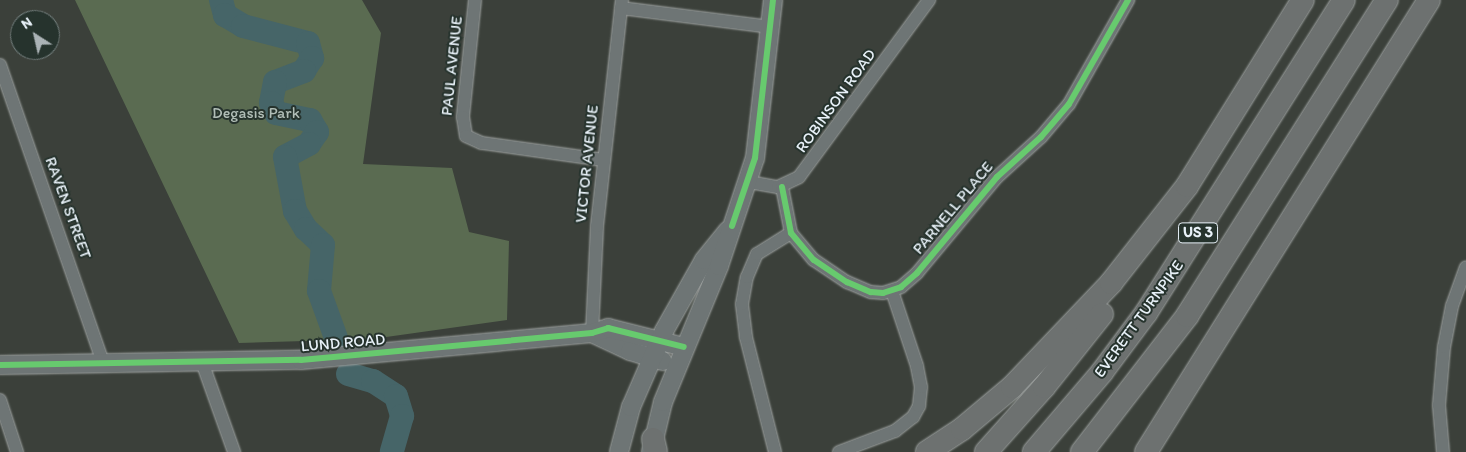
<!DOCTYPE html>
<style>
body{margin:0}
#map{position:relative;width:1466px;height:452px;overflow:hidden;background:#3b403a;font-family:Itim,sans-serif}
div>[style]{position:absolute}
.green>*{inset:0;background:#5a6b51}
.river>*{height:24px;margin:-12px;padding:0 12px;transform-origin:12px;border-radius:12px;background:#466568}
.roads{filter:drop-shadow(0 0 1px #9da1a0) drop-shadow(0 0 1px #9da1a0)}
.street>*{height:12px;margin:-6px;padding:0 6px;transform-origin:6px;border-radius:6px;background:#6e7575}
.secondary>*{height:18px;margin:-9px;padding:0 9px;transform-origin:9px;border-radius:9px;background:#6e7575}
.highway>*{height:22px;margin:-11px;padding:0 11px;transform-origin:11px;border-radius:11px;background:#6d7170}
.cycleway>*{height:6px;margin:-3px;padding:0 3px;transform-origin:3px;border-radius:3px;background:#67ca6e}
span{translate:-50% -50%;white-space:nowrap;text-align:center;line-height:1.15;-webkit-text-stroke:4px #26332d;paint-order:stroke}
.shield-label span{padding:1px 4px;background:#26332d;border:1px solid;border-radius:4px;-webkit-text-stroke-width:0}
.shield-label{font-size:15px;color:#e8f1f8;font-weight:700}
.street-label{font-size:16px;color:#e8f1f8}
.park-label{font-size:16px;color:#b1beb7}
.north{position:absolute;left:10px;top:10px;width:50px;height:50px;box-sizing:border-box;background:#26332d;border:1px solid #747f7e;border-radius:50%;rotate:325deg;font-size:14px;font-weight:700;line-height:20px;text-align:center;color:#e8f1f8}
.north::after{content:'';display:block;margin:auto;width:18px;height:22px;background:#abb3b6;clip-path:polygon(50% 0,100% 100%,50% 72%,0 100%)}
</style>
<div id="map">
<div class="green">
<i style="clip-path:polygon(75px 0,362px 0,381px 33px,363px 164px,452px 168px,469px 232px,509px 241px,507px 320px,372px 339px,239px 343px)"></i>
</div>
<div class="river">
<i style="left:221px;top:0;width:16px;rotate:75deg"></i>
<i style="left:225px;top:15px;width:21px;rotate:31deg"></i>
<i style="left:243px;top:26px;width:67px;rotate:14.7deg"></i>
<i style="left:308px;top:43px;width:16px;rotate:75deg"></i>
<i style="left:312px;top:58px;width:15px;rotate:122deg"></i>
<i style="left:304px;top:71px;width:31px;rotate:159deg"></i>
<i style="left:275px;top:82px;width:21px;rotate:101deg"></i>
<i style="left:271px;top:103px;width:11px;rotate:63deg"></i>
<i style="left:276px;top:113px;width:35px;rotate:12deg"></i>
<i style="left:310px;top:120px;width:14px;rotate:60deg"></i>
<i style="left:317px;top:132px;width:14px;rotate:124deg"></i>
<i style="left:309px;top:144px;width:27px;rotate:152deg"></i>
<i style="left:285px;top:157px;width:55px;rotate:79.5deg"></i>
<i style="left:295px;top:211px;width:21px;rotate:59deg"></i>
<i style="left:306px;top:229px;width:23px;rotate:43deg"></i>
<i style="left:323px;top:245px;width:46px;rotate:95deg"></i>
<i style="left:319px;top:291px;width:50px;rotate:70.1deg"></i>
<i style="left:348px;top:374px;width:26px;rotate:16deg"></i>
<i style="left:373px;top:381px;width:27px;rotate:33deg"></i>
<i style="left:396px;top:396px;width:21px;rotate:73deg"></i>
<i style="left:402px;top:416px;width:37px;rotate:106deg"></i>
</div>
<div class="roads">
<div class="street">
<i style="left:475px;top:0;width:118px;rotate:95.9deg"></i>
<i style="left:463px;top:117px;width:19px;rotate:81deg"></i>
<i style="left:466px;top:136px;width:17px;rotate:24deg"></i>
<i style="left:482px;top:143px;width:122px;rotate:8deg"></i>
<i style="left:621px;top:8px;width:151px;rotate:7.2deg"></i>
<i style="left:0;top:65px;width:315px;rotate:70.9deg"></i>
<i style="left:749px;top:182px;width:29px;rotate:10deg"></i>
<i style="left:778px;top:187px;width:23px;rotate:-25deg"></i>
<i style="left:799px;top:177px;width:220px;rotate:-53.7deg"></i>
<i style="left:782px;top:187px;width:47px;rotate:78.9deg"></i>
<i style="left:791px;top:233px;width:35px;rotate:50deg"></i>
<i style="left:814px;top:260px;width:40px;rotate:34deg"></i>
<i style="left:847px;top:282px;width:26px;rotate:23deg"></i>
<i style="left:871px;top:292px;width:12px;rotate:5deg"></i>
<i style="left:883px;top:293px;width:19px;rotate:-18deg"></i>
<i style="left:901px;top:287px;width:21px;rotate:-41deg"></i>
<i style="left:917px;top:273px;width:125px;rotate:-50.2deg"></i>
<i style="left:997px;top:177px;width:59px;rotate:-42.3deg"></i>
<i style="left:1041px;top:137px;width:43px;rotate:-49.7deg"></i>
<i style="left:1069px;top:104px;width:120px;rotate:-60.4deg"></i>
<i style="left:592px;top:333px;width:107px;rotate:-87.3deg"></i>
<i style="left:597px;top:226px;width:227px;rotate:-83.7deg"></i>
<i style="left:202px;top:362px;width:96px;rotate:70.4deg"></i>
<i style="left:0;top:400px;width:55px;rotate:71.9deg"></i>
<i style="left:775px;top:452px;width:119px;rotate:-104.2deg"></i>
<i style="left:746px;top:337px;width:33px;rotate:-97deg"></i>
<i style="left:742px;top:304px;width:27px;rotate:-80deg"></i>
<i style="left:747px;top:277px;width:25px;rotate:-67deg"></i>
<i style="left:757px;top:254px;width:40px;rotate:-32deg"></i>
<i style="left:839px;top:452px;width:60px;rotate:-20.6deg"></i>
<i style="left:895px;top:431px;width:23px;rotate:-38deg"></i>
<i style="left:913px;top:417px;width:13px;rotate:-61deg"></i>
<i style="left:919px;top:406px;width:19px;rotate:-84deg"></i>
<i style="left:921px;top:387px;width:21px;rotate:-101deg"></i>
<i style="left:917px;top:366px;width:79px;rotate:-108.4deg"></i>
<i style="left:1443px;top:452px;width:47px;rotate:-94.9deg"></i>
<i style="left:1439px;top:405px;width:58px;rotate:-85.1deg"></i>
<i style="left:1444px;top:347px;width:42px;rotate:-79deg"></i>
<i style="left:1452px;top:306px;width:41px;rotate:-70.3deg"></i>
</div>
<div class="secondary">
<i style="left:592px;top:333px;width:42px;rotate:25.3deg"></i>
<i style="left:630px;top:351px;width:34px;rotate:17deg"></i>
<i style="left:0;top:365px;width:301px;rotate:-1deg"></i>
<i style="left:301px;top:360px;width:292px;rotate:-5.3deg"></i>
<i style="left:592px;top:333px;width:17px;rotate:-17deg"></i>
<i style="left:608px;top:328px;width:78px;rotate:14deg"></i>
<i style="left:619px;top:452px;width:47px;rotate:-75.1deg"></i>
<i style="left:631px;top:407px;width:83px;rotate:-66.5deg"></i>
<i style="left:664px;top:331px;width:81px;rotate:-60.6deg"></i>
<i style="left:704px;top:260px;width:38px;rotate:-51deg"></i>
<i style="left:651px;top:452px;width:51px;rotate:-76.5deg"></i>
<i style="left:663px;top:402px;width:147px;rotate:-67.6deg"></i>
<i style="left:719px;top:266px;width:114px;rotate:-71.6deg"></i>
<i style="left:755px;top:158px;width:159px;rotate:-83.5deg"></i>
</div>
<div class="highway">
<i style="left:653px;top:439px;width:13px;rotate:77deg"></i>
<i style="left:927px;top:452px;width:42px;rotate:-33.3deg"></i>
<i style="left:962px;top:429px;width:65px;rotate:-40deg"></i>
<i style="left:1012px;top:387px;width:144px;rotate:-46.4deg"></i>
<i style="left:1111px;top:283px;width:123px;rotate:-51.9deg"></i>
<i style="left:1187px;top:186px;width:219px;rotate:-58.1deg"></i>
<i style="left:986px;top:452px;width:87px;rotate:-48.3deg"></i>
<i style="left:1044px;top:387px;width:93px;rotate:-51.5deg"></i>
<i style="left:1034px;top:452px;width:105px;rotate:-49.6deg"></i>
<i style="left:1102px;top:372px;width:74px;rotate:-53.3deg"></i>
<i style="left:1146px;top:313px;width:370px;rotate:-57.7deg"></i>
<i style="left:1082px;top:452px;width:172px;rotate:-52.3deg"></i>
<i style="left:1187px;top:316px;width:374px;rotate:-57.7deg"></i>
<i style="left:1146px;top:452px;width:533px;rotate:-57.95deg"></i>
</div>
</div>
<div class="cycleway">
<i style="left:782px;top:187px;width:47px;rotate:78.9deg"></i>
<i style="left:791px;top:233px;width:35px;rotate:50deg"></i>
<i style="left:814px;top:260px;width:40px;rotate:34deg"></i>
<i style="left:847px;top:282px;width:26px;rotate:23deg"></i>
<i style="left:871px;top:292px;width:12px;rotate:5deg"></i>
<i style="left:883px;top:293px;width:19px;rotate:-18deg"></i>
<i style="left:901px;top:287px;width:21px;rotate:-41deg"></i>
<i style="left:917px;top:273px;width:125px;rotate:-50.2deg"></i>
<i style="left:997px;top:177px;width:59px;rotate:-42.3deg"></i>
<i style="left:1041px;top:137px;width:43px;rotate:-49.7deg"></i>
<i style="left:1069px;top:104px;width:120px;rotate:-60.4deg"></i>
<i style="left:732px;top:226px;width:72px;rotate:-71.3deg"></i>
<i style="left:755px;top:158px;width:159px;rotate:-83.5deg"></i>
<i style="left:0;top:365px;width:301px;rotate:-1deg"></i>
<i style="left:301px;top:360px;width:292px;rotate:-5.3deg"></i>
<i style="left:592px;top:333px;width:17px;rotate:-17deg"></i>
<i style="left:608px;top:328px;width:78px;rotate:14deg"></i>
</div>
<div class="shield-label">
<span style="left:1198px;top:233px">US 3</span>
</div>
<div class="street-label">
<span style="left:452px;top:66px;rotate:-84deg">PAUL AVENUE</span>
<span style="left:836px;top:101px;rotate:-54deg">ROBINSON ROAD</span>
<span style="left:587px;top:164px;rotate:-84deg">VICTOR AVENUE</span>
<span style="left:68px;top:208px;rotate:70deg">RAVEN STREET</span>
<span style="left:953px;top:208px;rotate:-50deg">PARNELL PLACE</span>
<span style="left:1139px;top:319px;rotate:-54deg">EVERETT TURNPIKE</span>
<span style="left:343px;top:343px;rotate:-5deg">LUND ROAD</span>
</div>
<div class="park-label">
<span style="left:256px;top:113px">Degasis Park</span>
</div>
<div class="north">N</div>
</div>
